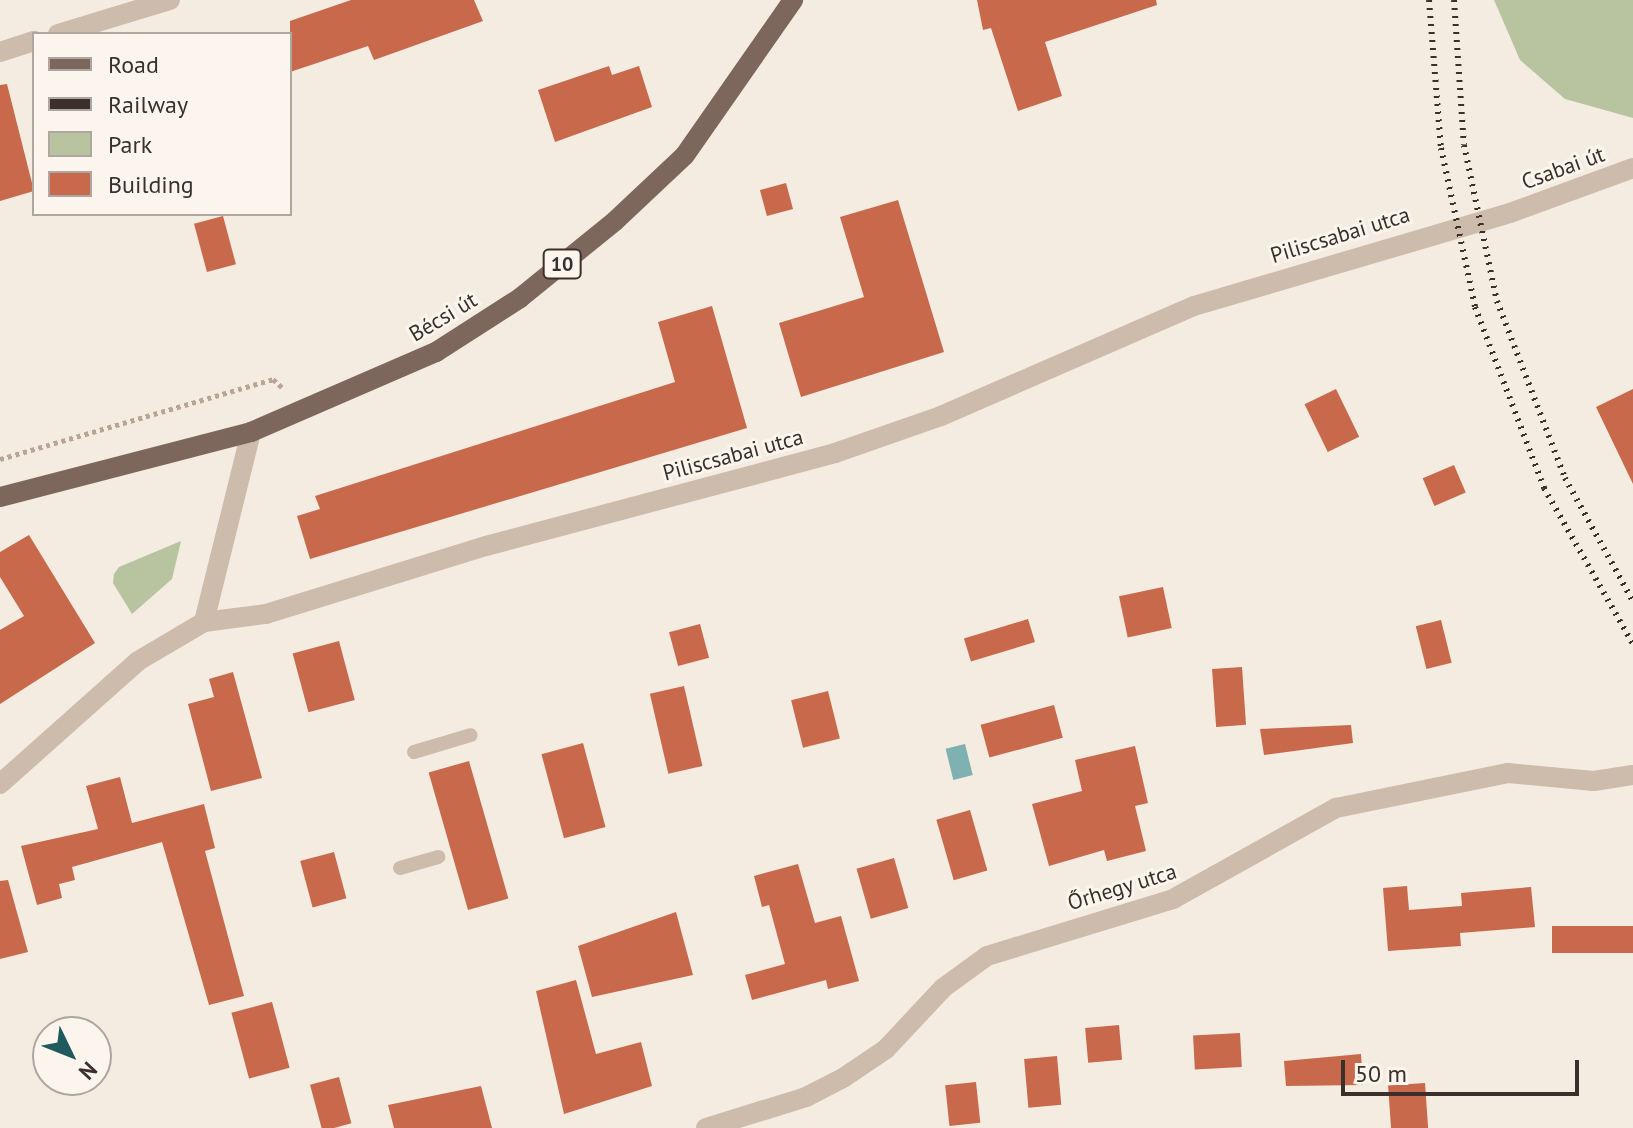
<!DOCTYPE html>
<meta charset="utf-8">
<style>
body{margin:0}
#map{position:relative;width:1633px;height:1128px;overflow:hidden;background:#f4ebe1;font-family:"PT Sans",sans-serif}
div>[style]{position:absolute}
.green>*{inset:0;background:#b8c4a0}
.water>*{inset:0;background:#7fb0b2;transform-origin:0 0}
.building>*{inset:0;background:#c8694b;transform-origin:0 0}
.path>*{height:5px;margin-top:-2.5px;transform-origin:0;background:repeating-linear-gradient(90deg,#b9a596 0 4px,transparent 0 8px)}
.service>*{height:14px;margin:-7px;padding:0 7px;transform-origin:7px;border-radius:7px;background:#cdbbac}
.minor>*{height:20px;margin:-10px;padding:0 10px;transform-origin:10px;border-radius:10px;background:#cdbbac}
.primary>*{height:20px;margin:-10px;padding:0 10px;transform-origin:10px;border-radius:10px;background:#7d675c}
.rail>*{height:6px;margin-top:-3px;transform-origin:0;background:repeating-linear-gradient(90deg,#3b302b 0 2px,transparent 0 8px)}
span{translate:-50% -50%;white-space:nowrap;text-align:center;line-height:1.15;-webkit-text-stroke:6px #fbf5ee;paint-order:stroke}
.shield-label span{padding:2px 6px;background:#fbf5ee;border:2px solid;border-radius:6px;-webkit-text-stroke-width:0}
.shield-label{font-size:20px;color:#3b302b;font-weight:700}
.street-label{font-size:22px;color:#3b302b}
.legend{position:absolute;left:32px;top:32px;width:260px;height:184px;box-sizing:border-box;background:#fbf5ee;border:2px solid #aea6a0;margin:0;padding:10px 14px;list-style:none;font-size:24px;color:#3b302b}
.legend li{display:flex;align-items:center;gap:16px;height:40px}
.legend b{width:40px;border:2px solid #aea6a0}
.north{position:absolute;left:32px;top:1016px;width:80px;height:80px;box-sizing:border-box;background:#fbf5ee;border:2px solid #aea6a0;border-radius:50%;rotate:133deg;font-size:22px;font-weight:700;line-height:32px;text-align:center;color:#3b302b}
.north::after{content:'';display:block;margin:auto;width:28px;height:36px;background:#1f5a5e;clip-path:polygon(50% 0,100% 100%,50% 72%,0 100%)}
.scale{position:absolute;left:1341px;top:1060px;width:238px;height:36px;box-sizing:border-box;border:4px solid #3b302b;border-top:0;padding-left:10px;font-size:24px;line-height:28px;white-space:nowrap;color:#3b302b;-webkit-text-stroke:6px #fbf5ee;paint-order:stroke}
</style>
<div id="map">
<div class="green">
<i style="clip-path:polygon(1494px 0,1633px 0,1633px 118px,1565px 99px,1520px 60px)"></i>
<i style="clip-path:polygon(181px 541px,172px 579px,132px 614px,113px 583px,114px 574px,119px 567px)"></i>
</div>
<div class="water">
<i style="left:965px;top:744px;width:32px;height:20px;rotate:76deg"></i>
</div>
<div class="building">
<i style="clip-path:polygon(351px 0,474px 0,483px 21px,374px 60px,368px 46px,290px 72px,290px 21px)"></i>
<i style="clip-path:polygon(977px 0,1156px 0,1157px 5px,1045px 42px,1062px 96px,1018px 111px,991px 28px,983px 30px)"></i>
<i style="clip-path:polygon(609px 66px,612px 75px,639px 66px,652px 107px,555px 142px,538px 90px)"></i>
<i style="clip-path:polygon(7px 84px,34px 191px,0 201px,0 85px)"></i>
<i style="left:786px;top:183px;width:27px;height:27px;rotate:75deg"></i>
<i style="clip-path:polygon(898px 200px,944px 352px,801px 397px,779px 323px,864px 297px,840px 217px)"></i>
<i style="left:223px;top:216px;width:50px;height:30px;rotate:75deg"></i>
<i style="clip-path:polygon(712px 306px,747px 428px,310px 559px,297px 516px,320px 509px,315px 496px,675px 382px,658px 322px)"></i>
<i style="left:1336px;top:389px;width:53px;height:35px;rotate:64deg"></i>
<i style="clip-path:polygon(1633px 389px,1633px 484px,1596px 407px)"></i>
<i style="left:1454px;top:465px;width:30px;height:34px;rotate:67deg"></i>
<i style="clip-path:polygon(29px 535px,95px 643px,0 704px,0 630px,24px 616px,0 577px,0 552px)"></i>
<i style="left:1163px;top:587px;width:42px;height:45px;rotate:78deg"></i>
<i style="left:1028px;top:619px;width:24px;height:67px;rotate:73deg"></i>
<i style="left:1441px;top:620px;width:44px;height:26px;rotate:76deg"></i>
<i style="left:700px;top:624px;width:35px;height:32px;rotate:75deg"></i>
<i style="left:339px;top:641px;width:61px;height:48px;rotate:75deg"></i>
<i style="left:1242px;top:667px;width:58px;height:30px;rotate:86deg"></i>
<i style="clip-path:polygon(233px 672px,262px 778px,211px 791px,188px 704px,214px 697px,209px 679px)"></i>
<i style="left:684px;top:686px;width:82px;height:35px;rotate:77deg"></i>
<i style="left:828px;top:691px;width:49px;height:38px;rotate:76deg"></i>
<i style="left:1054px;top:705px;width:34px;height:76px;rotate:75deg"></i>
<i style="clip-path:polygon(1351px 725px,1353px 743px,1264px 755px,1260px 729px)"></i>
<i style="left:583px;top:743px;width:87px;height:43px;rotate:75deg"></i>
<i style="clip-path:polygon(1135px 746px,1148px 803px,1135px 806px,1146px 851px,1107px 861px,1104px 850px,1049px 866px,1032px 804px,1082px 791px,1075px 760px)"></i>
<i style="left:469px;top:761px;width:143px;height:42px;rotate:74deg"></i>
<i style="clip-path:polygon(120px 777px,132px 823px,204px 804px,215px 848px,205px 851px,244px 996px,209px 1005px,162px 842px,72px 867px,75px 880px,59px 884px,62px 898px,37px 905px,21px 846px,98px 829px,86px 786px)"></i>
<i style="left:970px;top:810px;width:63px;height:35px;rotate:74deg"></i>
<i style="left:334px;top:852px;width:48px;height:35px;rotate:75deg"></i>
<i style="left:894px;top:858px;width:52px;height:39px;rotate:74deg"></i>
<i style="clip-path:polygon(798px 864px,815px 923px,841px 916px,859px 981px,828px 989px,826px 980px,752px 1000px,745px 975px,785px 964px,769px 905px,762px 907px,754px 876px)"></i>
<i style="clip-path:polygon(8px 880px,28px 952px,0 959px,0 881px)"></i>
<i style="clip-path:polygon(1407px 886px,1409px 910px,1462px 906px,1461px 893px,1531px 887px,1535px 927px,1460px 933px,1461px 946px,1388px 951px,1383px 888px)"></i>
<i style="clip-path:polygon(676px 912px,693px 975px,592px 997px,578px 946px)"></i>
<i style="left:1633px;top:926px;width:27px;height:81px;rotate:90deg"></i>
<i style="clip-path:polygon(576px 980px,596px 1054px,641px 1042px,652px 1086px,564px 1114px,536px 991px)"></i>
<i style="left:272px;top:1002px;width:68px;height:42px;rotate:75deg"></i>
<i style="left:1119px;top:1025px;width:35px;height:34px;rotate:85deg"></i>
<i style="left:1240px;top:1033px;width:34px;height:47px;rotate:87deg"></i>
<i style="clip-path:polygon(1361px 1054px,1363px 1085px,1286px 1086px,1284px 1061px)"></i>
<i style="left:1057px;top:1056px;width:49px;height:33px;rotate:85deg"></i>
<i style="left:339px;top:1077px;width:48px;height:30px;rotate:75deg"></i>
<i style="left:976px;top:1082px;width:41px;height:31px;rotate:84deg"></i>
<i style="left:1425px;top:1083px;width:45px;height:37px;rotate:86deg"></i>
<i style="clip-path:polygon(481px 1086px,492px 1128px,394px 1128px,388px 1105px)"></i>
</div>
<div class="path">
<i style="left:0;top:459px;width:284px;rotate:-16.3deg"></i>
<i style="left:273px;top:379px;width:16px;rotate:43deg"></i>
</div>
<div class="service">
<i style="left:414px;top:752px;width:59px;rotate:-16.6deg"></i>
<i style="left:400px;top:868px;width:40px;rotate:-16deg"></i>
</div>
<div class="minor">
<i style="left:58px;top:34px;width:117px;rotate:-16.9deg"></i>
<i style="left:0;top:52px;width:36px;rotate:-18deg"></i>
<i style="left:204px;top:622px;width:196px;rotate:-76.1deg"></i>
<i style="left:0;top:784px;width:185px;rotate:-41.7deg"></i>
<i style="left:138px;top:661px;width:77px;rotate:-30.6deg"></i>
<i style="left:204px;top:622px;width:63px;rotate:-7.4deg"></i>
<i style="left:266px;top:614px;width:230px;rotate:-17.2deg"></i>
<i style="left:486px;top:546px;width:361px;rotate:-14.9deg"></i>
<i style="left:835px;top:453px;width:112px;rotate:-19.2deg"></i>
<i style="left:941px;top:416px;width:276px;rotate:-23.5deg"></i>
<i style="left:1194px;top:306px;width:329px;rotate:-16.4deg"></i>
<i style="left:1510px;top:213px;width:131px;rotate:-20.1deg"></i>
<i style="left:706px;top:1128px;width:105px;rotate:-17.2deg"></i>
<i style="left:806px;top:1097px;width:42px;rotate:-27.2deg"></i>
<i style="left:843px;top:1078px;width:52px;rotate:-34deg"></i>
<i style="left:886px;top:1049px;width:83px;rotate:-46.9deg"></i>
<i style="left:943px;top:988px;width:54px;rotate:-36deg"></i>
<i style="left:987px;top:956px;width:195px;rotate:-17deg"></i>
<i style="left:1173px;top:899px;width:187px;rotate:-29.2deg"></i>
<i style="left:1336px;top:808px;width:176px;rotate:-11.5deg"></i>
<i style="left:1508px;top:773px;width:86px;rotate:5.3deg"></i>
<i style="left:1594px;top:781px;width:39px;rotate:-9deg"></i>
</div>
<div class="primary">
<i style="left:0;top:497px;width:259px;rotate:-14.5deg"></i>
<i style="left:251px;top:432px;width:202px;rotate:-23.4deg"></i>
<i style="left:436px;top:352px;width:100px;rotate:-32.7deg"></i>
<i style="left:520px;top:298px;width:122px;rotate:-39deg"></i>
<i style="left:615px;top:221px;width:96px;rotate:-43.3deg"></i>
<i style="left:685px;top:155px;width:189px;rotate:-55.1deg"></i>
</div>
<div class="rail">
<i style="left:1429px;top:0;width:148px;rotate:85.4deg"></i>
<i style="left:1441px;top:148px;width:163px;rotate:77.9deg"></i>
<i style="left:1475px;top:307px;width:194px;rotate:69.1deg"></i>
<i style="left:1544px;top:488px;width:180px;rotate:60.3deg"></i>
<i style="left:1454px;top:0;width:145px;rotate:86.1deg"></i>
<i style="left:1464px;top:145px;width:159px;rotate:78.1deg"></i>
<i style="left:1497px;top:301px;width:190px;rotate:69deg"></i>
<i style="left:1565px;top:478px;width:141px;rotate:61.1deg"></i>
</div>
<div class="shield-label">
<span style="left:562px;top:264px">10</span>
</div>
<div class="street-label">
<span style="left:1563px;top:168px;rotate:-20deg">Csabai út</span>
<span style="left:1340px;top:235px;rotate:-17deg">Piliscsabai utca</span>
<span style="left:443px;top:317px;rotate:-31deg">Bécsi út</span>
<span style="left:733px;top:455px;rotate:-15deg">Piliscsabai utca</span>
<span style="left:1122px;top:887px;rotate:-17deg">Őrhegy utca</span>
</div>
<ul class="legend">
<li><b style="height:10px;background:#7d675c"></b>Road</li>
<li><b style="height:10px;background:#3b302b"></b>Railway</li>
<li><b style="height:22px;background:#b8c4a0"></b>Park</li>
<li><b style="height:22px;background:#c8694b"></b>Building</li>
</ul>
<div class="north">N</div>
<div class="scale">50 m</div>
</div>
